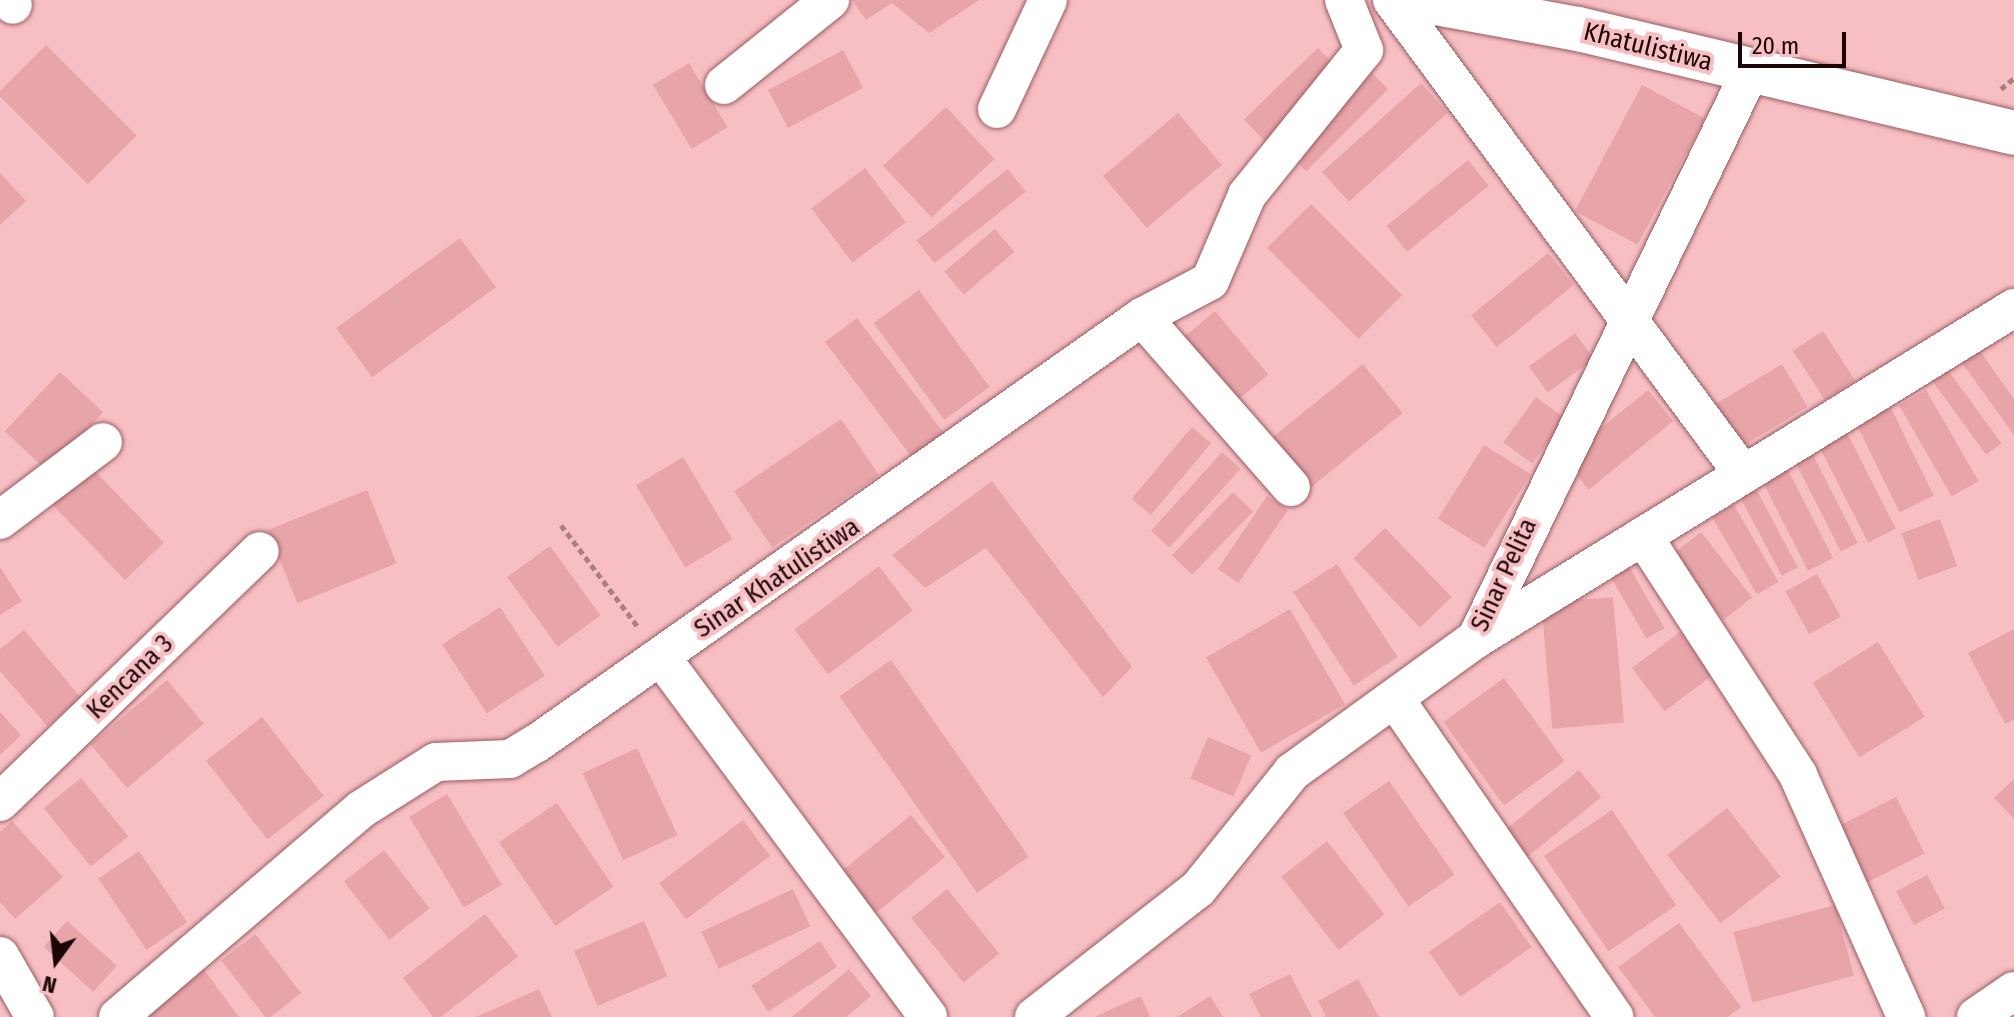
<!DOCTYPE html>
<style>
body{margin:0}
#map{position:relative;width:2014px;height:1017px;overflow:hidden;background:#f7bfc3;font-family:"Fira Sans Condensed",sans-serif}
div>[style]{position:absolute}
.building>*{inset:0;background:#e8a5a9;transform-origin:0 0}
.path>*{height:5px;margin-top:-2.5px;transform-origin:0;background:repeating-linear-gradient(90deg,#ab7f82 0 6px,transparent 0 10px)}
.roads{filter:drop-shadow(0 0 2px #995c61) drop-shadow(0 0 2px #995c61)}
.minor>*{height:38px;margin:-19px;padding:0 19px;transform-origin:19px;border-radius:19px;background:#fff}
.highway>*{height:44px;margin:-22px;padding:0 22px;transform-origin:22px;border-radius:22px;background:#fff}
span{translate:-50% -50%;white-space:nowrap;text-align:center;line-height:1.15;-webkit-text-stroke:8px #f7bfc3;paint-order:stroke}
.street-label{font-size:26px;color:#1b0507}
.north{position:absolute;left:16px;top:921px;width:80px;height:80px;-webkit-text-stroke:6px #f7bfc3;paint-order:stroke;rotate:195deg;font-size:22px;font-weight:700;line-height:32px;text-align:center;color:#1b0507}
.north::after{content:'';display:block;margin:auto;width:28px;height:36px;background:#1b0507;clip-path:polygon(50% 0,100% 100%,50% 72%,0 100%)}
.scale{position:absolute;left:1738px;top:32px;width:108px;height:36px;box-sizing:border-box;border:4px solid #1b0507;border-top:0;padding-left:10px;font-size:24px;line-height:28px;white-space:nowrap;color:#1b0507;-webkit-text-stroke:6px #f7bfc3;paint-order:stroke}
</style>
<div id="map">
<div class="building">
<i style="clip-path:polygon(852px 0,979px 0,929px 33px,892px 3px,866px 20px)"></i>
<i style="left:46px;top:45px;width:128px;height:69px;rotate:45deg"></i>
<i style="left:1318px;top:48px;width:36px;height:103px;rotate:46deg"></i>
<i style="left:843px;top:50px;width:43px;height:85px;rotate:62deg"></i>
<i style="left:689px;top:63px;width:75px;height:42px;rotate:59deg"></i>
<i style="left:1367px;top:68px;width:30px;height:116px;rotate:45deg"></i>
<i style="left:1421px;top:83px;width:40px;height:133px;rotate:48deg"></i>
<i style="left:1642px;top:85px;width:71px;height:143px;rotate:28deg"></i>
<i style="left:946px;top:107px;width:71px;height:86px;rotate:47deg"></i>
<i style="left:1178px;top:113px;width:68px;height:98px;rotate:50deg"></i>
<i style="left:1468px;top:160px;width:33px;height:105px;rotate:51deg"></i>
<i style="left:865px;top:168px;width:68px;height:67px;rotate:53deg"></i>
<i style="left:1008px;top:169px;width:29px;height:116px;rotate:52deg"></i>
<i style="clip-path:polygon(0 173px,26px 201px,0 225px)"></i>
<i style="left:1311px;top:204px;width:129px;height:62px;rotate:45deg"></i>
<i style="left:995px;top:229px;width:30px;height:66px;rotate:50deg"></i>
<i style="left:460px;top:238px;width:61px;height:153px;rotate:54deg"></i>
<i style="left:1548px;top:253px;width:41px;height:99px;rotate:51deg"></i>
<i style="left:919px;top:290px;width:120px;height:56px;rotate:54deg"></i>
<i style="left:1215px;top:311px;width:83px;height:45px;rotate:50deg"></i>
<i style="left:857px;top:318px;width:151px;height:40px;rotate:53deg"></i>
<i style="left:1823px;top:331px;width:59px;height:36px;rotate:57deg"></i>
<i style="left:1575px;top:333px;width:32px;height:57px;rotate:54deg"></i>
<i style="clip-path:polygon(1978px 348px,2014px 399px,2014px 435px,1960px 360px)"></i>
<i style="left:1363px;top:364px;width:63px;height:130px;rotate:51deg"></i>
<i style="left:1782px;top:364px;width:50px;height:89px;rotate:59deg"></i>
<i style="left:1948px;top:370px;width:91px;height:19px;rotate:54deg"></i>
<i style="left:60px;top:372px;width:59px;height:81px;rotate:43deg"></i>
<i style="left:1648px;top:390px;width:40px;height:109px;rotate:51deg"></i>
<i style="left:1926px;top:390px;width:105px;height:31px;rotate:60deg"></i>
<i style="left:1536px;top:397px;width:36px;height:56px;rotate:36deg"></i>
<i style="left:1889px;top:404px;width:102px;height:38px;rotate:64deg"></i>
<i style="left:841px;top:419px;width:68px;height:129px;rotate:56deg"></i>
<i style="left:1192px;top:427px;width:25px;height:94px;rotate:40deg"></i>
<i style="left:1844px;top:427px;width:114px;height:31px;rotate:63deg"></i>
<i style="left:1484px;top:445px;width:55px;height:87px;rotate:32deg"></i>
<i style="left:1811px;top:451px;width:103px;height:19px;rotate:63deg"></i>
<i style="left:1222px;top:452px;width:25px;height:106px;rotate:42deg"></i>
<i style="left:683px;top:457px;width:96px;height:55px;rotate:59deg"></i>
<i style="left:1783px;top:460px;width:110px;height:28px;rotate:63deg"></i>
<i style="left:91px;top:467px;width:105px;height:54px;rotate:46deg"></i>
<i style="clip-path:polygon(992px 481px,1132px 667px,1103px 697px,986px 548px,925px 588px,892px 555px)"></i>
<i style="left:1755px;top:487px;width:91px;height:18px;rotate:62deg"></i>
<i style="left:367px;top:490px;width:79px;height:107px;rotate:68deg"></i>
<i style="left:1233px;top:492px;width:28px;height:88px;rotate:44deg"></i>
<i style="left:1267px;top:496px;width:25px;height:88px;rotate:34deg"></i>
<i style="left:1734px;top:505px;width:89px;height:25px;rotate:60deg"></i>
<i style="left:1940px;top:519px;width:50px;height:41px;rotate:70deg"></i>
<i style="left:1385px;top:528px;width:96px;height:44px;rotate:46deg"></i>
<i style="left:1701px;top:532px;width:83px;height:37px;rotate:52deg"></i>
<i style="left:550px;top:546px;width:86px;height:53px;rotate:54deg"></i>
<i style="left:1627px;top:563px;width:75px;height:21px;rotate:60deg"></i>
<i style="left:1337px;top:564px;width:111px;height:52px;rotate:57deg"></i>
<i style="left:879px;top:566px;width:56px;height:106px;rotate:53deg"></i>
<i style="clip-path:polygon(0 567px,22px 601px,0 615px)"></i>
<i style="left:1817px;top:574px;width:49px;height:36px;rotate:61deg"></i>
<i style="left:1613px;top:597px;width:126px;height:72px;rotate:85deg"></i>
<i style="left:500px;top:607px;width:82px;height:69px;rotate:57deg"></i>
<i style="left:1290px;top:609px;width:110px;height:97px;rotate:60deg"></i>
<i style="clip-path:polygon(2014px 629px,2014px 720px,2005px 724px,1968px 653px)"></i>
<i style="clip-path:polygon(24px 630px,81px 698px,47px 726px,0 671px,0 649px)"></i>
<i style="left:1680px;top:632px;width:54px;height:60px;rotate:53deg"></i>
<i style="left:1878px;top:642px;width:88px;height:77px;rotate:58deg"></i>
<i style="left:891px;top:660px;width:240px;height:63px;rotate:55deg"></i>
<i style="left:1504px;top:678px;width:103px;height:75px;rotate:54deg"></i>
<i style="left:167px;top:680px;width:57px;height:100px;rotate:50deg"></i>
<i style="clip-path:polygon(0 712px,21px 735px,0 755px)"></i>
<i style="left:262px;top:717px;width:100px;height:71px;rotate:52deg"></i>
<i style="left:1208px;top:737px;width:47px;height:45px;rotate:23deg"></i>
<i style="left:637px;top:748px;width:96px;height:60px;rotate:65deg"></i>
<i style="left:1579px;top:770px;width:35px;height:97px;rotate:51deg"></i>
<i style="left:81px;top:778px;width:75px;height:48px;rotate:51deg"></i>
<i style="clip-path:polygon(2014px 779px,2014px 819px,1994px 798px)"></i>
<i style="left:1389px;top:781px;width:114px;height:56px;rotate:55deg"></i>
<i style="left:447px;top:794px;width:106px;height:44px;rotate:59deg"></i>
<i style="left:1896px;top:797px;width:63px;height:69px;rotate:63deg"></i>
<i style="left:557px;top:803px;width:101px;height:70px;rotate:56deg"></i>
<i style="left:1727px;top:808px;width:87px;height:76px;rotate:52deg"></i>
<i style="left:1612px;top:810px;width:115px;height:82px;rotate:56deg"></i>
<i style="left:911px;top:815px;width:54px;height:96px;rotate:51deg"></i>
<i style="left:743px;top:820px;width:45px;height:105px;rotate:53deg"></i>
<i style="clip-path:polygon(12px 821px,63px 877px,15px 919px,0 902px,0 832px)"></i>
<i style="left:1327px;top:841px;width:93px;height:58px;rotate:52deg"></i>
<i style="left:384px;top:850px;width:74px;height:51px;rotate:52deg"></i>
<i style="left:139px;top:851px;width:86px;height:49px;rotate:56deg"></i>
<i style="left:1927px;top:875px;width:38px;height:35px;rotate:62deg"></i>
<i style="left:793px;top:889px;width:41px;height:101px;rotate:65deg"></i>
<i style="left:947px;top:889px;width:83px;height:46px;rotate:51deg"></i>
<i style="left:1500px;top:902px;width:55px;height:87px;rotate:55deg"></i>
<i style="left:1835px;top:905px;width:73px;height:105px;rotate:75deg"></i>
<i style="left:485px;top:914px;width:54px;height:104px;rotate:52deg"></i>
<i style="left:67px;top:921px;width:67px;height:35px;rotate:42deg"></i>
<i style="left:644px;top:921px;width:60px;height:76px;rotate:67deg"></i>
<i style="clip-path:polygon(1679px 923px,1741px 1007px,1728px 1017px,1655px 1017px,1618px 967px)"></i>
<i style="left:255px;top:934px;width:75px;height:43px;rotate:52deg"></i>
<i style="left:820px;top:941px;width:31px;height:82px;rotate:57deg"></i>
<i style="clip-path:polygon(202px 967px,239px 1017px,134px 1017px)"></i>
<i style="clip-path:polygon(849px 969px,871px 996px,846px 1017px,792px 1017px)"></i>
<i style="clip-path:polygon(1290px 974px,1312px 1017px,1261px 1017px,1249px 994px)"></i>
<i style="clip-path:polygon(1358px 979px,1379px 1017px,1326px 1017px,1318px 1001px)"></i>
<i style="clip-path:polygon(539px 989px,552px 1017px,476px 1017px)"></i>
<i style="clip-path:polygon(1141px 996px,1150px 1017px,1094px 1017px)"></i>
<i style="clip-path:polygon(1210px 996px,1223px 1017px,1177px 1017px)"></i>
</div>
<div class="path">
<i style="left:2001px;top:89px;width:17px;rotate:-40deg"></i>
<i style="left:561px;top:525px;width:129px;rotate:52.9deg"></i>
</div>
<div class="roads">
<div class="minor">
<i style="left:9px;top:0;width:6px;rotate:51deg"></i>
<i style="left:1344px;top:0;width:54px;rotate:68.2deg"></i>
<i style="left:1392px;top:0;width:590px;rotate:53.48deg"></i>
<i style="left:724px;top:85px;width:136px;rotate:-38.7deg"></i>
<i style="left:997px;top:109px;width:120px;rotate:-64.9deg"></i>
<i style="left:1142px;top:317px;width:226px;rotate:48.8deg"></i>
<i style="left:0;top:520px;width:129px;rotate:-37.1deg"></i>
<i style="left:1643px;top:536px;width:285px;rotate:57deg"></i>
<i style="left:1798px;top:775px;width:265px;rotate:65.9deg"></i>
<i style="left:1476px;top:639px;width:632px;rotate:-31.6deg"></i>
<i style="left:661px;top:657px;width:448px;rotate:53.4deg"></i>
<i style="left:1397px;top:702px;width:383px;rotate:55.4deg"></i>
<i style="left:0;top:802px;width:361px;rotate:-44deg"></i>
<i style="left:0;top:956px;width:70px;rotate:60.2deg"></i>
<i style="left:118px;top:1017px;width:318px;rotate:-40.5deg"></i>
<i style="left:360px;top:810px;width:90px;rotate:-32.3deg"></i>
<i style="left:436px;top:762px;width:74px;rotate:-2.3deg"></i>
<i style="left:510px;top:759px;width:31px;rotate:-31deg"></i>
<i style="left:537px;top:743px;width:740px;rotate:-35.15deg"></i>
<i style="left:1142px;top:317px;width:77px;rotate:-27.9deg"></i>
<i style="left:1210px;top:281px;width:94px;rotate:-66.7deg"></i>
<i style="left:1247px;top:195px;width:186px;rotate:-51.1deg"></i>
<i style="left:1034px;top:1017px;width:208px;rotate:-38deg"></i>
<i style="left:1198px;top:889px;width:150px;rotate:-51.2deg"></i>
<i style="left:1292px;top:772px;width:227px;rotate:-35.9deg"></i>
<i style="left:1476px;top:639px;width:630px;rotate:-64.21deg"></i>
<i style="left:1976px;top:1017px;width:46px;rotate:-34.4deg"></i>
</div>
<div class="highway">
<i style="left:1420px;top:0;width:161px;rotate:10.4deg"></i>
<i style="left:1578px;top:29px;width:448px;rotate:13.4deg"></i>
</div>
</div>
<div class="street-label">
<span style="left:1648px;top:47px;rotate:14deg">Khatulistiwa</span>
<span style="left:1504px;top:575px;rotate:-65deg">Sinar Pelita</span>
<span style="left:777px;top:578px;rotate:-34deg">Sinar Khatulistiwa</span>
<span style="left:130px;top:677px;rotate:-44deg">Kencana 3</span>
</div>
<div class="north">N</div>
<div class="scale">20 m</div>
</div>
